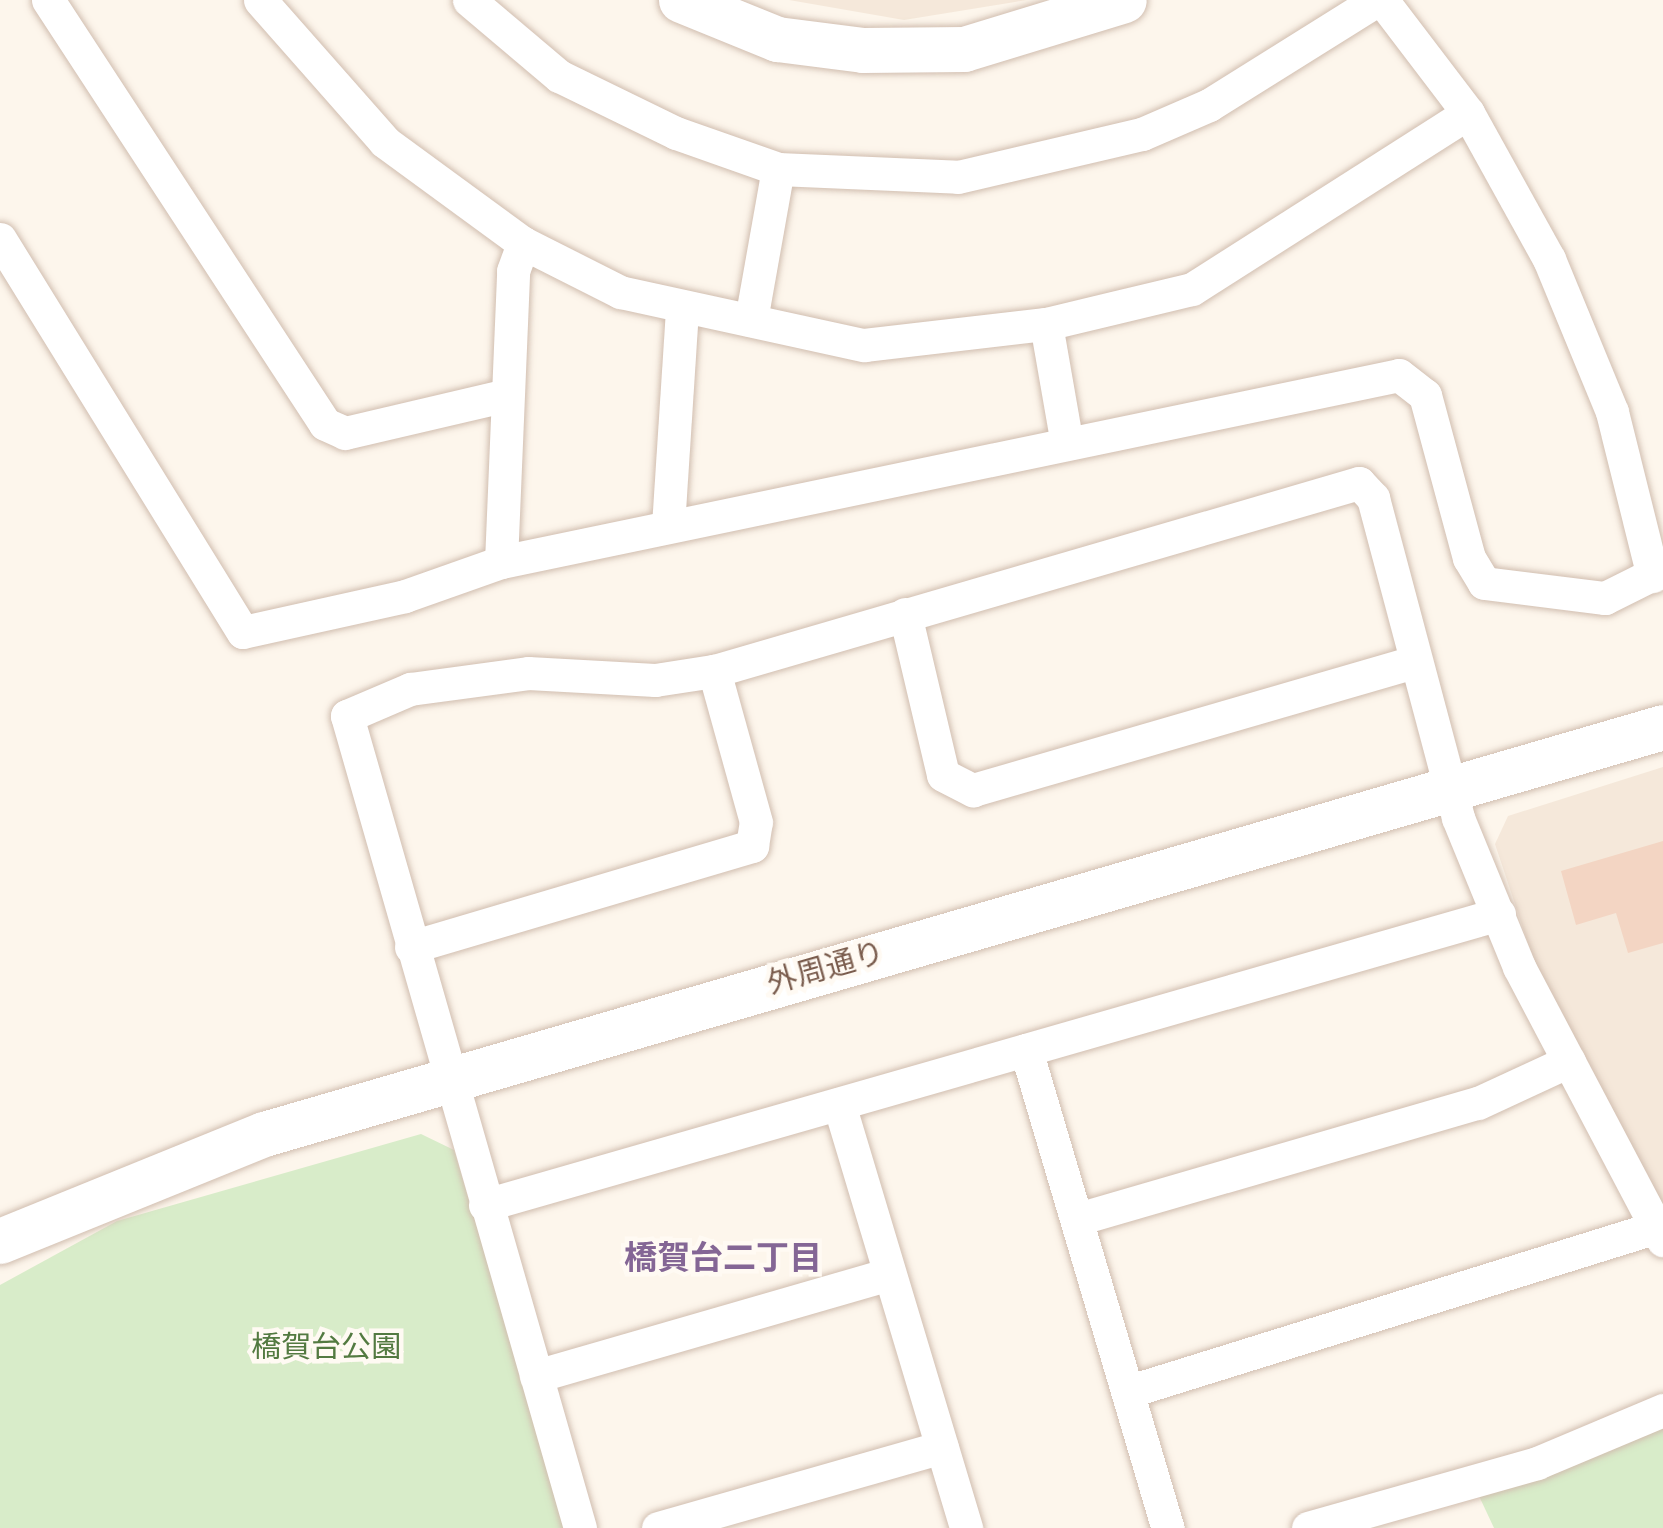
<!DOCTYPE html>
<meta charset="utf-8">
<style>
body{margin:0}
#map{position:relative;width:1663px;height:1528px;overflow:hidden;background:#fdf6ec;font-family:Signika,"Noto Sans JP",sans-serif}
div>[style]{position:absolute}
.residential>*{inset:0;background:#f5e8da}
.green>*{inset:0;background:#d8ecc9}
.building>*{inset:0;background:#f3d5c3}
.roads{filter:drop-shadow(0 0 3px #d1beb0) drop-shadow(0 0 3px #d1beb0)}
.street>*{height:33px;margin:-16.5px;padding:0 16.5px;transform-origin:16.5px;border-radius:16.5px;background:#fff}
.secondary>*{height:45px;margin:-22.5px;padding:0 22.5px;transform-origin:22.5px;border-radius:22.5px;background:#fff}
span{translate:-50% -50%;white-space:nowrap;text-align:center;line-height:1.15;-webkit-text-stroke:9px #fffaf3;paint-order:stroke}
.street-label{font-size:30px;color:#7a5c4d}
.park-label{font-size:30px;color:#537a41}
.neighbourhood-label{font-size:33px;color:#846695;font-weight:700}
</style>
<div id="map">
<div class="residential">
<i style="clip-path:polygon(789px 0,1027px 0,904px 20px)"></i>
<i style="clip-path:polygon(1663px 767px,1663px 1207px,1541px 982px,1495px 844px,1508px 816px)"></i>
</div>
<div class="green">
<i style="clip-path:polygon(421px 1134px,454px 1150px,566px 1528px,0 1528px,0 1285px,117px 1221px)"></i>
<i style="clip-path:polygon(1663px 1421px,1663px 1528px,1494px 1528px,1479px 1496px)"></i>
</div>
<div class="building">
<i style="clip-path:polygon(1663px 841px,1663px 943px,1628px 953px,1616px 913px,1576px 925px,1561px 871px)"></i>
</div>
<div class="roads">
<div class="street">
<i style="left:48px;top:0;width:506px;rotate:56.84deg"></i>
<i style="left:325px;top:424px;width:22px;rotate:24deg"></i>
<i style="left:345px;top:433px;width:166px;rotate:-13.2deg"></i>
<i style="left:260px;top:0;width:189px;rotate:48.6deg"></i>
<i style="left:385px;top:142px;width:171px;rotate:36.2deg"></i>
<i style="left:523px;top:243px;width:109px;rotate:26.8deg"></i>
<i style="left:620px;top:292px;width:250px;rotate:12.3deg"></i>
<i style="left:864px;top:345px;width:183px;rotate:-6.6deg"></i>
<i style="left:1046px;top:324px;width:150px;rotate:-13.5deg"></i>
<i style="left:1192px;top:289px;width:327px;rotate:-32.5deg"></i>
<i style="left:469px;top:0;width:118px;rotate:40.2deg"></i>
<i style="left:559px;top:76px;width:130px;rotate:26deg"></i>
<i style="left:676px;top:133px;width:108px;rotate:19.4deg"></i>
<i style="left:778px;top:169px;width:180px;rotate:2.5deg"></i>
<i style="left:958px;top:177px;width:189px;rotate:-13.2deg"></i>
<i style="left:1142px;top:134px;width:73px;rotate:-23.4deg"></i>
<i style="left:1209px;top:105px;width:198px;rotate:-32deg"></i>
<i style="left:1382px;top:0;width:142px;rotate:52.7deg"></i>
<i style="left:1468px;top:113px;width:167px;rotate:61deg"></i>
<i style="left:1549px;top:259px;width:165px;rotate:67.6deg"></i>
<i style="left:1612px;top:412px;width:169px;rotate:76deg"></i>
<i style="left:0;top:239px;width:462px;rotate:58.3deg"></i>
<i style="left:243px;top:632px;width:166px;rotate:-12.5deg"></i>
<i style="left:405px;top:596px;width:102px;rotate:-19.5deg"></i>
<i style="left:501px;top:562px;width:917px;rotate:-11.76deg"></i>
<i style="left:1399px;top:375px;width:33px;rotate:38deg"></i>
<i style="left:1425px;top:395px;width:169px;rotate:74.9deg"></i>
<i style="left:1469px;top:558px;width:29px;rotate:59deg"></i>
<i style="left:1484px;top:583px;width:122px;rotate:7.1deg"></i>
<i style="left:1605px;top:598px;width:65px;rotate:-26.6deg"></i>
<i style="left:751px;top:320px;width:153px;rotate:-79.9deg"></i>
<i style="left:1046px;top:324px;width:117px;rotate:80.1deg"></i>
<i style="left:668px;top:526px;width:217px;rotate:-86.3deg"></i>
<i style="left:501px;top:562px;width:291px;rotate:-87.6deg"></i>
<i style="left:513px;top:271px;width:30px;rotate:-70deg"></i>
<i style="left:905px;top:614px;width:165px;rotate:76.7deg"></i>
<i style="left:943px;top:775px;width:34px;rotate:27deg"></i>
<i style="left:973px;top:790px;width:460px;rotate:-16.2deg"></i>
<i style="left:411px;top:947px;width:356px;rotate:-16.5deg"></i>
<i style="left:752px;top:846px;width:24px;rotate:-81deg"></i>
<i style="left:756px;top:822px;width:157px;rotate:-105.5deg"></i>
<i style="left:1026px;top:1050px;width:499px;rotate:73.5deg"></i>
<i style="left:839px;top:1104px;width:443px;rotate:73.3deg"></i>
<i style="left:485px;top:1205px;width:1055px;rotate:-16.01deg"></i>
<i style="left:1081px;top:1218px;width:413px;rotate:-16.2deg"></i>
<i style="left:1478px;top:1103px;width:100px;rotate:-24.8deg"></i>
<i style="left:536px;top:1376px;width:367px;rotate:-16.1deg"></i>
<i style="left:1130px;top:1391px;width:552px;rotate:-17.29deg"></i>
<i style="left:580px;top:1528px;width:845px;rotate:-106.01deg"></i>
<i style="left:347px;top:716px;width:69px;rotate:-23.2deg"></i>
<i style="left:410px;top:689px;width:119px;rotate:-7.7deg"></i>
<i style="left:528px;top:673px;width:127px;rotate:3.2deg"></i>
<i style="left:655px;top:680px;width:60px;rotate:-8.7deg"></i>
<i style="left:714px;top:671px;width:672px;rotate:-16.25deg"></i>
<i style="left:1359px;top:483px;width:21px;rotate:47deg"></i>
<i style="left:1373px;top:498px;width:331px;rotate:75.1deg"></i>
<i style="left:1458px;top:818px;width:161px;rotate:67.7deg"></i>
<i style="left:1519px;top:967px;width:309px;rotate:62.2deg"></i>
<i style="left:658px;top:1528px;width:295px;rotate:-15.9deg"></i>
<i style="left:1308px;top:1528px;width:238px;rotate:-15.8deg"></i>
<i style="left:1537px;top:1463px;width:137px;rotate:-22.8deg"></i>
</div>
<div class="secondary">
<i style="left:681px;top:0;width:104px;rotate:22.1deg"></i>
<i style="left:777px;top:39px;width:87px;rotate:7.3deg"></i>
<i style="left:863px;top:50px;width:101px;rotate:-0.6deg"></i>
<i style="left:964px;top:49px;width:167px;rotate:-17deg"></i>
<i style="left:0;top:1241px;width:285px;rotate:-22.1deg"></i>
<i style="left:264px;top:1134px;width:1457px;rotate:-16.22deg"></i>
</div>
</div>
<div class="street-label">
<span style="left:826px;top:969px;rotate:-16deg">外周通り</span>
</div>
<div class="park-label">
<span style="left:326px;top:1348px">橋賀台公園</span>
</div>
<div class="neighbourhood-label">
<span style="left:723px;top:1259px">橋賀台二丁目</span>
</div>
</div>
